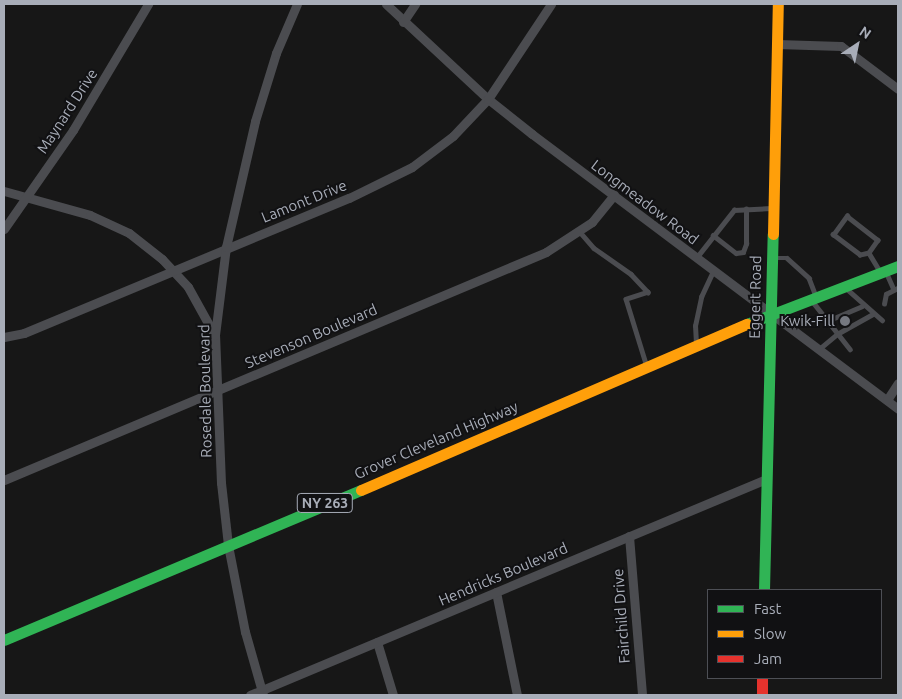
<!DOCTYPE html>
<style>
body{margin:0}
#map{position:relative;width:902px;height:699px;overflow:hidden;background:#171717;font-family:Ubuntu,sans-serif}
div>[style]{position:absolute}
.lane>*{height:4.5px;margin:-2.25px;padding:0 2.25px;transform-origin:2.25px;border-radius:2.25px;background:#4b4c50}
.street>*{height:9px;margin:-4.5px;padding:0 4.5px;transform-origin:4.5px;border-radius:4.5px;background:#4b4c50}
.fast>*{height:11px;margin:-5.5px;padding:0 5.5px;transform-origin:5.5px;border-radius:5.5px;background:#30b455}
.slow>*{height:11px;margin:-5.5px;padding:0 5.5px;transform-origin:5.5px;border-radius:5.5px;background:#ff9f0a}
.jam>*{height:11px;margin:-5.5px;padding:0 5.5px;transform-origin:5.5px;border-radius:5.5px;background:#e5322d}
.dots>*{width:14px;height:14px;translate:-50% -50%;box-sizing:border-box;border:2px solid #111113;border-radius:50%}
span{translate:-50% -50%;white-space:nowrap;text-align:center;line-height:1.15;-webkit-text-stroke:4px #111113;paint-order:stroke}
.shield-label span{padding:1px 4px;background:#111113;border:1px solid;border-radius:4px;-webkit-text-stroke-width:0}
.shield-label{font-size:14px;color:#a8adb8;font-weight:700}
.street-label{font-size:15px;color:#a8adb8}
.poi-label{font-size:15px;color:#a8adb8}
.right{translate:-100% -50%;text-align:right}
.frame{position:absolute;inset:0;border:5px solid #a8adb8;pointer-events:none}
.legend{position:absolute;left:707px;top:589px;width:175px;height:90px;box-sizing:border-box;background:#111113;border:1px solid #4d4f55;margin:0;padding:6px 9px;list-style:none;font-size:15px;color:#a8adb8}
.legend li{display:flex;align-items:center;gap:10px;height:25px}
.legend b{width:25px;border:1px solid #4d4f55}
.north{position:absolute;left:832px;top:20px;width:50px;height:50px;-webkit-text-stroke:4px #111113;paint-order:stroke;rotate:34deg;font-size:14px;font-weight:700;line-height:20px;text-align:center;color:#a8adb8}
.north::after{content:'';display:block;margin:auto;width:18px;height:22px;background:#a8adb8;clip-path:polygon(50% 0,100% 100%,50% 72%,0 100%)}
</style>
<div id="map">
<div class="lane">
<i style="left:580px;top:232px;width:21px;rotate:49deg"></i>
<i style="left:594px;top:248px;width:45px;rotate:35.1deg"></i>
<i style="left:631px;top:274px;width:25px;rotate:47deg"></i>
<i style="left:648px;top:292px;width:23px;rotate:162deg"></i>
<i style="left:626px;top:299px;width:71px;rotate:72.8deg"></i>
<i style="left:713px;top:235px;width:29px;rotate:38deg"></i>
<i style="left:736px;top:253px;width:7px;rotate:-8deg"></i>
<i style="left:743px;top:252px;width:9px;rotate:-69deg"></i>
<i style="left:746px;top:244px;width:35px;rotate:-90deg"></i>
<i style="left:869px;top:253px;width:9px;rotate:167deg"></i>
<i style="left:860px;top:255px;width:34px;rotate:-143deg"></i>
<i style="left:833px;top:235px;width:24px;rotate:-54deg"></i>
<i style="left:847px;top:216px;width:39px;rotate:38deg"></i>
<i style="left:878px;top:240px;width:16px;rotate:125deg"></i>
<i style="left:869px;top:253px;width:21px;rotate:59deg"></i>
<i style="left:697px;top:257px;width:60px;rotate:-51.8deg"></i>
<i style="left:734px;top:210px;width:37px;rotate:-3deg"></i>
<i style="left:772px;top:258px;width:15px"></i>
<i style="left:787px;top:258px;width:30px;rotate:42deg"></i>
<i style="left:809px;top:278px;width:17px;rotate:69deg"></i>
<i style="left:887px;top:274px;width:17px;rotate:66deg"></i>
<i style="left:847px;top:289px;width:47px;rotate:41.5deg"></i>
<i style="left:813px;top:302px;width:60px;rotate:51.8deg"></i>
<i style="left:884px;top:304px;width:10px;rotate:-79deg"></i>
<i style="left:886px;top:294px;width:13px;rotate:-27deg"></i>
<i style="left:827px;top:321px;width:38px;rotate:-23deg"></i>
<i style="left:696px;top:344px;width:18px;rotate:-93deg"></i>
<i style="left:695px;top:326px;width:30px;rotate:-78deg"></i>
<i style="left:701px;top:297px;width:29px;rotate:-65deg"></i>
<i style="left:818px;top:350px;width:25px;rotate:-40deg"></i>
<i style="left:837px;top:334px;width:41px;rotate:-29.1deg"></i>
</div>
<div class="street">
<i style="left:386px;top:4px;width:139px;rotate:43deg"></i>
<i style="left:488px;top:99px;width:56px;rotate:38.5deg"></i>
<i style="left:532px;top:134px;width:458px;rotate:36.9deg"></i>
<i style="left:403px;top:22px;width:22px;rotate:-56deg"></i>
<i style="left:777px;top:44px;width:64px;rotate:1.8deg"></i>
<i style="left:841px;top:46px;width:71px;rotate:37deg"></i>
<i style="left:4px;top:191px;width:89px;rotate:15.6deg"></i>
<i style="left:90px;top:215px;width:43px;rotate:24.8deg"></i>
<i style="left:129px;top:233px;width:42px;rotate:38.2deg"></i>
<i style="left:162px;top:259px;width:38px;rotate:47deg"></i>
<i style="left:188px;top:287px;width:54px;rotate:61deg"></i>
<i style="left:4px;top:229px;width:121px;rotate:-55.1deg"></i>
<i style="left:73px;top:130px;width:147px;rotate:-59.2deg"></i>
<i style="left:4px;top:337px;width:20px;rotate:-11deg"></i>
<i style="left:24px;top:333px;width:352px;rotate:-22.6deg"></i>
<i style="left:349px;top:198px;width:70px;rotate:-26.2deg"></i>
<i style="left:412px;top:167px;width:51px;rotate:-37.1deg"></i>
<i style="left:453px;top:136px;width:51px;rotate:-46.6deg"></i>
<i style="left:488px;top:99px;width:114px;rotate:-56.4deg"></i>
<i style="left:887px;top:400px;width:20px;rotate:-57deg"></i>
<i style="left:4px;top:480px;width:588px;rotate:-22.81deg"></i>
<i style="left:546px;top:252px;width:55px;rotate:-33.1deg"></i>
<i style="left:592px;top:222px;width:35px;rotate:-51deg"></i>
<i style="left:629px;top:536px;width:160px;rotate:85.3deg"></i>
<i style="left:496px;top:592px;width:105px;rotate:78.5deg"></i>
<i style="left:377px;top:642px;width:55px;rotate:73.2deg"></i>
<i style="left:250px;top:695px;width:559px;rotate:-22.71deg"></i>
<i style="left:263px;top:695px;width:66px;rotate:-105.9deg"></i>
<i style="left:245px;top:632px;width:89px;rotate:-101.1deg"></i>
<i style="left:228px;top:545px;width:62px;rotate:-96.4deg"></i>
<i style="left:221px;top:483px;width:148px;rotate:-92.3deg"></i>
<i style="left:215px;top:335px;width:89px;rotate:-82.9deg"></i>
<i style="left:226px;top:247px;width:129px;rotate:-77deg"></i>
<i style="left:255px;top:121px;width:71px;rotate:-72.8deg"></i>
<i style="left:276px;top:53px;width:53px;rotate:-66.8deg"></i>
</div>
<div class="fast">
<i style="left:747px;top:324px;width:162px;rotate:-21deg"></i>
<i style="left:764px;top:590px;width:356px;rotate:-88.6deg"></i>
<i style="left:4px;top:640px;width:387px;rotate:-22.8deg"></i>
</div>
<div class="slow">
<i style="left:773px;top:234px;width:230px;rotate:-88.8deg"></i>
<i style="left:361px;top:490px;width:420px;rotate:-23.3deg"></i>
</div>
<div class="jam">
<i style="left:762px;top:678px;width:17px;rotate:90deg"></i>
</div>
<div class="dots">
<i style="left:845px;top:321px;background:#757880"></i>
</div>
<div class="shield-label">
<span style="left:325px;top:503px">NY 263</span>
</div>
<div class="street-label">
<span style="left:67px;top:111px;rotate:-57deg">Maynard Drive</span>
<span style="left:304px;top:201px;rotate:-22deg">Lamont Drive</span>
<span style="left:645px;top:202px;rotate:37deg">Longmeadow Road</span>
<span style="left:755px;top:297px;rotate:-89deg">Eggert Road</span>
<span style="left:311px;top:336px;rotate:-23deg">Stevenson Boulevard</span>
<span style="left:205px;top:391px;rotate:-91deg">Rosedale Boulevard</span>
<span style="left:436px;top:440px;rotate:-23deg">Grover Cleveland Highway</span>
<span style="left:503px;top:574px;rotate:-23deg">Hendricks Boulevard</span>
<span style="left:621px;top:616px;rotate:-94deg">Fairchild Drive</span>
</div>
<div class="poi-label">
<span class="right" style="left:835px;top:321px">Kwik-Fill</span>
</div>
<div class="frame"></div>
<ul class="legend">
<li><b style="height:6px;background:#30b455"></b>Fast</li>
<li><b style="height:6px;background:#ff9f0a"></b>Slow</li>
<li><b style="height:6px;background:#e5322d"></b>Jam</li>
</ul>
<div class="north">N</div>
</div>
